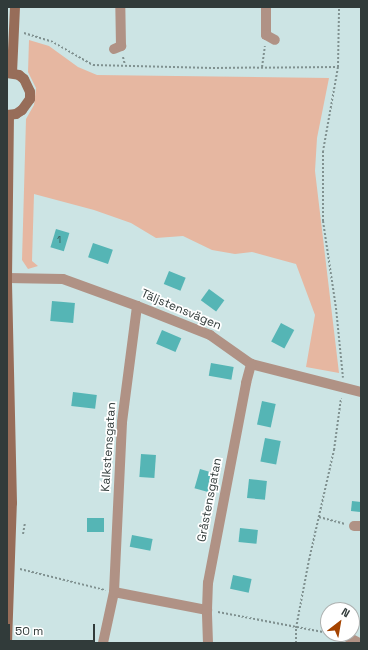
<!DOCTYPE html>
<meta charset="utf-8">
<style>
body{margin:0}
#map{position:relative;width:368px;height:650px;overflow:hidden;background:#cce4e4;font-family:"Space Grotesk",sans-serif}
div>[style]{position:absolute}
.green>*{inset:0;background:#e6b7a1}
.building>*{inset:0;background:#55b5b5;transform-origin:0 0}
.path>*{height:2px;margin-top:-1px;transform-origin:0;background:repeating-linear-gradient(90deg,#809190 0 2px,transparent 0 4px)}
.street>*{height:10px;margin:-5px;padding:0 5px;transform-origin:5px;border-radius:5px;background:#b09285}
.secondary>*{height:10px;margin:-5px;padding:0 5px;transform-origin:5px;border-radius:5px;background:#976d59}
span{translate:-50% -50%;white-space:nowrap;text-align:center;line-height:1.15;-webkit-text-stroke:3.5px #fff;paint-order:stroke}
.number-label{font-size:10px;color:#3a5a59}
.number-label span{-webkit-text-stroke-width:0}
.street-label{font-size:12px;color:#313b3a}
.frame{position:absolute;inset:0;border:8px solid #313b3a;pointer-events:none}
.north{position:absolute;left:320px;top:602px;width:40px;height:40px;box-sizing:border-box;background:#fff;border:1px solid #adb1b0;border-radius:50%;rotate:31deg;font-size:11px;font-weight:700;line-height:16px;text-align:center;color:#313b3a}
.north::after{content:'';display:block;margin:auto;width:14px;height:18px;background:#a54300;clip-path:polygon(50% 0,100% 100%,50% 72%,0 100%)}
.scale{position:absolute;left:8px;top:624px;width:87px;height:18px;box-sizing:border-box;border:2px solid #313b3a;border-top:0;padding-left:5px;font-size:12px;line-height:14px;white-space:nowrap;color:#313b3a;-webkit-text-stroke:3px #fff;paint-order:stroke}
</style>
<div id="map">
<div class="green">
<i style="clip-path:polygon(29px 40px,49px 46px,78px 67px,97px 75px,329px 78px,317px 138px,315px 171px,339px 373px,306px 367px,315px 315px,296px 264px,252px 252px,235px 254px,212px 250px,183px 236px,156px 238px,131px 223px,94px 210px,34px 194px,32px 261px,38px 266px,28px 269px,22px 260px,26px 119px,34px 105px,36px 88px,28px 72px)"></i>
</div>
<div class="building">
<i style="left:56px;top:229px;width:14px;height:19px;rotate:17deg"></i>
<i style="left:93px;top:243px;width:21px;height:15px;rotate:19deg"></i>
<i style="left:169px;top:271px;width:18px;height:14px;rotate:22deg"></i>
<i style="left:209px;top:289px;width:19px;height:14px;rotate:36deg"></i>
<i style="left:52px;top:301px;width:23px;height:20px;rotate:5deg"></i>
<i style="left:281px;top:323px;width:15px;height:21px;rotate:28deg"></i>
<i style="left:162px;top:330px;width:21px;height:15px;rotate:23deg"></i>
<i style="left:211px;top:363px;width:23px;height:13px;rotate:10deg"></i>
<i style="left:73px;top:392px;width:24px;height:14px;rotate:7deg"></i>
<i style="left:262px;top:401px;width:14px;height:24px;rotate:12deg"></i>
<i style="left:265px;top:438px;width:16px;height:24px;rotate:11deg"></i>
<i style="left:141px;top:454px;width:15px;height:23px;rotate:4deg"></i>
<i style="left:200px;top:469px;width:15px;height:20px;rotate:16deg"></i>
<i style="left:249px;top:479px;width:18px;height:19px;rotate:6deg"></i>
<i style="left:352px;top:501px;width:9px;height:10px;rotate:6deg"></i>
<i style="left:87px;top:518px;width:17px;height:14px"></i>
<i style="left:240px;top:528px;width:18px;height:14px;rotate:6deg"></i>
<i style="left:132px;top:535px;width:21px;height:12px;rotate:11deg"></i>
<i style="left:233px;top:575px;width:19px;height:14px;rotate:12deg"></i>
</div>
<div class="path">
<i style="left:24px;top:33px;width:28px;rotate:17deg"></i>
<i style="left:51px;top:41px;width:48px;rotate:29.7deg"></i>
<i style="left:93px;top:65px;width:120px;rotate:1.4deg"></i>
<i style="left:213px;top:68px;width:125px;rotate:-0.5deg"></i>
<i style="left:338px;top:67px;width:85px;rotate:100.1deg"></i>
<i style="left:323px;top:151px;width:70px;rotate:90deg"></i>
<i style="left:323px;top:221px;width:88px;rotate:81.5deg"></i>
<i style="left:336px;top:308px;width:70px;rotate:84.3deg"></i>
<i style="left:123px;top:57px;width:8px;rotate:76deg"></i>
<i style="left:262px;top:67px;width:21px;rotate:-82deg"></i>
<i style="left:338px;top:67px;width:60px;rotate:-89deg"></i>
<i style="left:319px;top:517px;width:27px;rotate:15deg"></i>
<i style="left:23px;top:534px;width:11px;rotate:-80deg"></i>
<i style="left:20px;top:569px;width:88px;rotate:13.9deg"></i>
<i style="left:218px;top:612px;width:112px;rotate:10.8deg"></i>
<i style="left:296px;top:643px;width:15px;rotate:-90deg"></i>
<i style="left:296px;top:628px;width:69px;rotate:-79.2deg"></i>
<i style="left:309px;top:560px;width:113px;rotate:-77.2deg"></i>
<i style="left:334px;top:450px;width:52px;rotate:-82.3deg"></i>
</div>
<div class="street">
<i style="left:266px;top:7px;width:28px;rotate:90deg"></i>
<i style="left:266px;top:35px;width:10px;rotate:29deg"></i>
<i style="left:114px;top:49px;width:8px;rotate:-23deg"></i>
<i style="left:121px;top:46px;width:39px;rotate:-91deg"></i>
<i style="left:7px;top:278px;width:56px;rotate:1deg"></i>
<i style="left:63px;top:279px;width:79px;rotate:20deg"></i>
<i style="left:137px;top:306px;width:79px;rotate:21.7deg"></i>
<i style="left:210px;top:335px;width:50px;rotate:35.3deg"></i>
<i style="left:251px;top:364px;width:114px;rotate:14.3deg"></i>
<i style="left:354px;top:526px;width:7px"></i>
<i style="left:114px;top:592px;width:95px;rotate:11deg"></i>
<i style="left:344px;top:635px;width:17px;rotate:28deg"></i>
<i style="left:103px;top:643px;width:52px;rotate:-77.8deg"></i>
<i style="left:114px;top:592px;width:170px;rotate:-87.3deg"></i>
<i style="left:122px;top:422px;width:117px;rotate:-82.6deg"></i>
<i style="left:208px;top:643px;width:33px;rotate:-92deg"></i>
<i style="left:207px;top:610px;width:27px;rotate:-88deg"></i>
<i style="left:208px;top:583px;width:204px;rotate:-79.2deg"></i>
<i style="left:246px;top:383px;width:20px;rotate:-75deg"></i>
</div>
<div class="secondary">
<i style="left:7px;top:73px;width:12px;rotate:9deg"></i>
<i style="left:19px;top:75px;width:6px;rotate:39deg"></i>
<i style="left:24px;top:79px;width:14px;rotate:65deg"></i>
<i style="left:30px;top:92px;width:7px;rotate:90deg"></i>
<i style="left:30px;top:99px;width:14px;rotate:126deg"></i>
<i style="left:22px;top:110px;width:7px;rotate:146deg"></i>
<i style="left:16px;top:114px;width:9px;rotate:174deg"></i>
<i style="left:12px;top:73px;width:66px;rotate:-87.4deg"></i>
<i style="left:7px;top:643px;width:140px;rotate:-88deg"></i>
<i style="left:12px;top:503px;width:225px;rotate:-91.3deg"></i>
<i style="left:7px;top:278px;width:163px;rotate:-89.3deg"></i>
</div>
<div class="number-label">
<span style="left:59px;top:240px">1</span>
</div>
<div class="street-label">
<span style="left:181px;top:310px;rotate:23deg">Täljstensvägen</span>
<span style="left:109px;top:447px;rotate:-86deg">Kalkstensgatan</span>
<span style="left:210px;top:500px;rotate:-79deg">Gråstensgatan</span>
</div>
<div class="frame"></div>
<div class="north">N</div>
<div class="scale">50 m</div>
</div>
